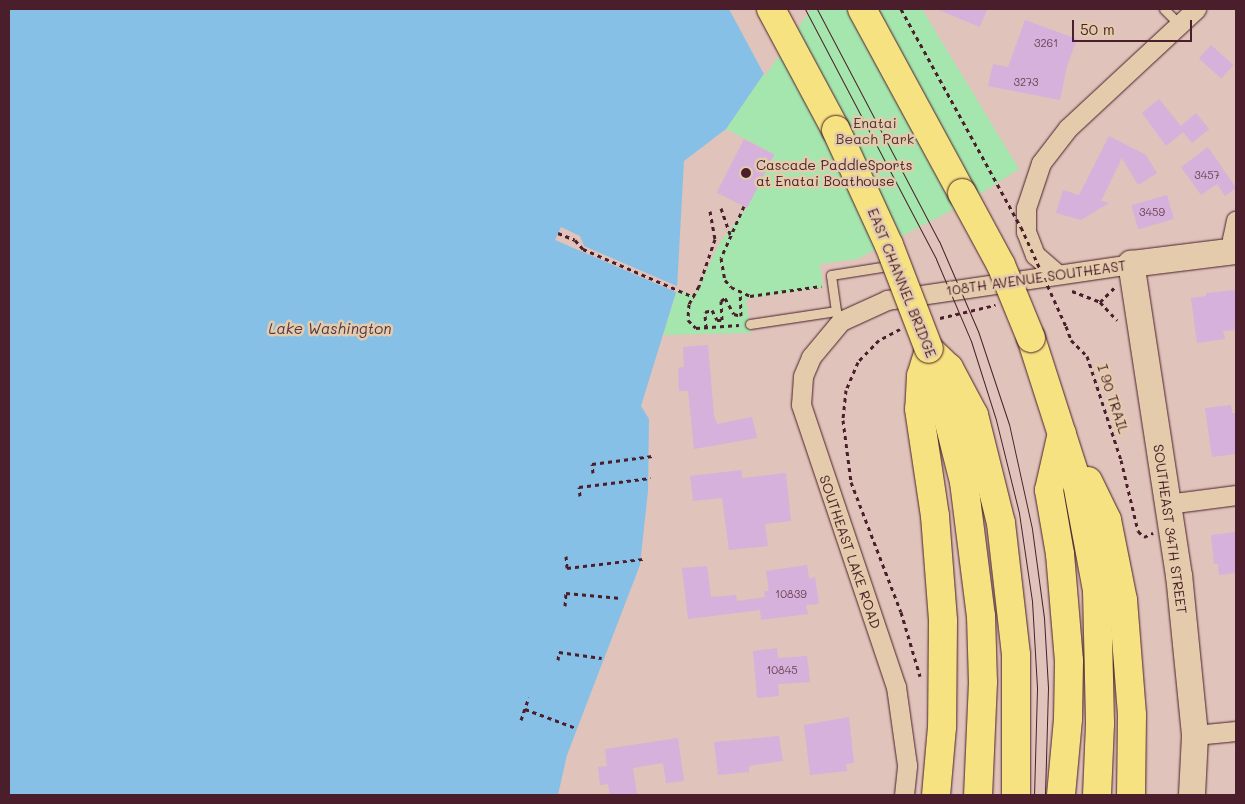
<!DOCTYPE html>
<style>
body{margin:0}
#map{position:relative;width:1245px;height:804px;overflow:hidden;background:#e0c3ba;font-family:Mali,sans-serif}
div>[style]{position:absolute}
.green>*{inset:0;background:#a5e5ae}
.water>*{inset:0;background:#87c0e6}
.pier>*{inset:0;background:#e0c3ba}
.building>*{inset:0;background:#d5b1db;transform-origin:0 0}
.path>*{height:3px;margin-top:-1.5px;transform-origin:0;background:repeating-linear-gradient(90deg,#4a1f2b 0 4px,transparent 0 8px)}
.roads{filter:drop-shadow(0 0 1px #4a1f2b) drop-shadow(0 0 1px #4a1f2b)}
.lane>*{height:9px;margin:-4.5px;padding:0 4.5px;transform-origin:4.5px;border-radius:4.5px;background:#e4cbac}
.street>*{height:19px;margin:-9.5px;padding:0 9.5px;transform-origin:9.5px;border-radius:9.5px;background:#e4cbac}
.secondary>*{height:26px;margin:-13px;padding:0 13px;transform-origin:13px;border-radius:13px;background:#e4cbac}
.highway>*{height:28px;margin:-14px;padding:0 14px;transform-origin:14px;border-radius:14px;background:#f6e281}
.tram>*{height:1px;margin:-0.5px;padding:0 0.5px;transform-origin:0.5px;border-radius:0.5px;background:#4a1f2b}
.path-bridge>*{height:3px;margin-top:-1.5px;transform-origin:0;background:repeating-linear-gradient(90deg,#4a1f2b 0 4px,transparent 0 8px)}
.bridges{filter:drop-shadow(0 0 1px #4a1f2b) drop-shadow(0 0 1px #4a1f2b)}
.highway-bridge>*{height:28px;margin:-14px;padding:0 14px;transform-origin:14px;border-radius:14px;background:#f6e281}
.dots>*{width:14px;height:14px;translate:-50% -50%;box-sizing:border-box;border:2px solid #e4cbac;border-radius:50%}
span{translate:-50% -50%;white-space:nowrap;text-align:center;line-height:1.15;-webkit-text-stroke:5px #e4cbac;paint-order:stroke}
.number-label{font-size:11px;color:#6d4457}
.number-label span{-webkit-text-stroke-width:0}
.park-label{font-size:14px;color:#533338}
.poi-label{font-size:14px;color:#4a1f2b}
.left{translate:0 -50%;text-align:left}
.street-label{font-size:14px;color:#4a1f2b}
.water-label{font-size:15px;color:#533747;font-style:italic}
.frame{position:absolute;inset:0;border:10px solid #4a1f2b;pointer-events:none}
.scale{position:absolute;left:1072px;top:20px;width:120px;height:22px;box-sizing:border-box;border:2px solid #4a1f2b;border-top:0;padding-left:6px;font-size:15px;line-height:18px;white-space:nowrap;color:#4a1f2b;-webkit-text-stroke:4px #e4cbac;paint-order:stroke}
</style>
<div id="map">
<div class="green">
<i style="clip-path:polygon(808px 9px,922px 9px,1019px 169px,966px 203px,857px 259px,820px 264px,823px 287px,746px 299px,751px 333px,663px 335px,677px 289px,694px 296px,720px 242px,747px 207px,774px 154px,726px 129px)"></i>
</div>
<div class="water">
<i style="clip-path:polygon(9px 9px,808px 9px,726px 129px,684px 161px,677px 289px,641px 406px,649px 419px,648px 491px,640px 565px,567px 755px,558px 795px,9px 795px)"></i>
</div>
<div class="pier">
<i style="clip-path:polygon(729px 9px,811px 9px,765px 76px)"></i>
<i style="clip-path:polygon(561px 227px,580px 236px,584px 246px,679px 287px,678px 293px,555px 240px)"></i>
</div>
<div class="building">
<i style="clip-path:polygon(936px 9px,987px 9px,980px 27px)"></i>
<i style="clip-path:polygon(1025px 20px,1077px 39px,1067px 66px,1060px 100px,988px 86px,993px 64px,1008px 67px)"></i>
<i style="left:1211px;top:45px;width:30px;height:18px;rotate:42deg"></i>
<i style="clip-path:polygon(1159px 99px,1181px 126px,1196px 113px,1209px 129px,1192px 143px,1183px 132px,1166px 146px,1142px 113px)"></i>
<i style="clip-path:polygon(1109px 136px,1146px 155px,1157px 173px,1138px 185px,1122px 158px,1101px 201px,1109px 203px,1081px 220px,1056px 213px,1063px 190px,1079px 195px)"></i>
<i style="left:744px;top:139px;width:34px;height:60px;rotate:27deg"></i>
<i style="clip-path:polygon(1208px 147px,1236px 188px,1225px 196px,1217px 184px,1201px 195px,1181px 167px)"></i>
<i style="left:1167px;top:195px;width:25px;height:37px;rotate:74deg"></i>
<i style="clip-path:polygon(1236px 290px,1236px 330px,1223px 331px,1225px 339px,1197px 343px,1191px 298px,1206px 296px,1206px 293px)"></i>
<i style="clip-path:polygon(708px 345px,714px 415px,717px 424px,752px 417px,757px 438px,694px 449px,688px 391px,679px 391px,678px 368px,684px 367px,683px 347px)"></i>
<i style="clip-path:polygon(1231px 405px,1232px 413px,1236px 413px,1236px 454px,1212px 457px,1205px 408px)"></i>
<i style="clip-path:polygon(742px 470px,742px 478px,786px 473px,791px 521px,765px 524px,768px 546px,729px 550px,722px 498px,693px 501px,690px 476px)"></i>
<i style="clip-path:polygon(1236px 532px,1236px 573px,1219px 575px,1218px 564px,1214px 564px,1211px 535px)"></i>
<i style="clip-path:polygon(807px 565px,809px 579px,815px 577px,819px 604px,806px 605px,808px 614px,761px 620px,760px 610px,688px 619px,682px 568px,707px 566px,711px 597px,736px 595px,737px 601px,765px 597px,764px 591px,769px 591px,766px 571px)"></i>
<i style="clip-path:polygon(777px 648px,778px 658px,807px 656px,810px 682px,778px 684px,779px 696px,757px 698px,753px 651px)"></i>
<i style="clip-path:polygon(849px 717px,854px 763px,846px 764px,847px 771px,810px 775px,804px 725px)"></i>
<i style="clip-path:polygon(779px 736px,783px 761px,749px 766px,749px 772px,718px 775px,714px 742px)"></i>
<i style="clip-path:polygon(678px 738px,684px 781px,666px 783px,663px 763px,633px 768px,637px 795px,610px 795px,608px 784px,600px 785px,598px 767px,607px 766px,605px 749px)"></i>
</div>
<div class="path">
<i style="left:744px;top:206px;width:57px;rotate:113.9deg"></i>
<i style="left:721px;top:258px;width:22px;rotate:80deg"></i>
<i style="left:725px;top:280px;width:9px;rotate:49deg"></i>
<i style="left:731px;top:287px;width:21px;rotate:25deg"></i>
<i style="left:750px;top:296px;width:72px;rotate:-8deg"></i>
<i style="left:721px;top:208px;width:28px;rotate:71deg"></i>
<i style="left:710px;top:211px;width:28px;rotate:80deg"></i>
<i style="left:715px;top:239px;width:50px;rotate:108.8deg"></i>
<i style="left:699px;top:286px;width:21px;rotate:119deg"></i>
<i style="left:689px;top:304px;width:16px;rotate:94deg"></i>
<i style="left:688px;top:320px;width:11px;rotate:45deg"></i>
<i style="left:696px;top:328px;width:43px;rotate:-4deg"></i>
<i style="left:558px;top:233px;width:18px;rotate:22deg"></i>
<i style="left:575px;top:240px;width:12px;rotate:48deg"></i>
<i style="left:583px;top:249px;width:121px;rotate:23.4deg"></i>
<i style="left:1072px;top:291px;width:30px;rotate:21deg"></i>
<i style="left:1100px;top:302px;width:25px;rotate:47deg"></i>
<i style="left:1100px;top:302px;width:20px;rotate:-45deg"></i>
<i style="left:940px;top:318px;width:57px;rotate:-13.3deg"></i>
<i style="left:1066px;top:326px;width:15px;rotate:70deg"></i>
<i style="left:1071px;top:340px;width:23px;rotate:45deg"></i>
<i style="left:1087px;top:356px;width:109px;rotate:71.9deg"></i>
<i style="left:1121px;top:460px;width:73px;rotate:76.5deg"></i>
<i style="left:1138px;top:531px;width:8px;rotate:45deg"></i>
<i style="left:1144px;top:537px;width:10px;rotate:-24deg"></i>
<i style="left:706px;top:328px;width:16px;rotate:-94deg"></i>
<i style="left:705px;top:312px;width:7px;rotate:-16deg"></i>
<i style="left:712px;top:310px;width:11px;rotate:63deg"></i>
<i style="left:717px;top:320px;width:5px"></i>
<i style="left:722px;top:320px;width:19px;rotate:-93deg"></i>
<i style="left:721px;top:301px;width:5px;rotate:-37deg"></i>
<i style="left:725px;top:298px;width:18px;rotate:61deg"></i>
<i style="left:734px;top:314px;width:7px;rotate:16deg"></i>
<i style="left:741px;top:316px;width:24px;rotate:-92deg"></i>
<i style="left:900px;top:329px;width:24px;rotate:152deg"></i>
<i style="left:879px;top:340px;width:30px;rotate:134deg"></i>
<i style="left:858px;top:362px;width:30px;rotate:113deg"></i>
<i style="left:846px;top:390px;width:30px;rotate:96deg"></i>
<i style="left:843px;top:420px;width:63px;rotate:82.6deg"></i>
<i style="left:851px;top:482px;width:139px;rotate:69deg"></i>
<i style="left:901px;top:612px;width:67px;rotate:73.5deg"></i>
<i style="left:593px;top:473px;width:9px;rotate:-96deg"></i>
<i style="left:592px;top:464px;width:61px;rotate:-7.6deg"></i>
<i style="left:580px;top:496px;width:9px;rotate:-96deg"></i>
<i style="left:579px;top:487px;width:72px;rotate:-7.2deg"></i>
<i style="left:566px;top:556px;width:12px;rotate:85deg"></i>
<i style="left:567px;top:568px;width:77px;rotate:-6.8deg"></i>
<i style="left:565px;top:606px;width:13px;rotate:-86deg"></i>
<i style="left:566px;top:593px;width:55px;rotate:5.2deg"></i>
<i style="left:558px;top:660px;width:8px;rotate:-83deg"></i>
<i style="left:559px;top:652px;width:43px;rotate:7.9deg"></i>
<i style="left:525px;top:709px;width:54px;rotate:20.4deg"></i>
<i style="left:521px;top:720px;width:24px;rotate:-71deg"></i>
</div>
<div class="roads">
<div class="lane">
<i style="left:1164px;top:9px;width:21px;rotate:45deg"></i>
<i style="left:836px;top:311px;width:36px;rotate:-98deg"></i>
<i style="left:831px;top:275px;width:51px;rotate:-9.1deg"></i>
<i style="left:750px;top:324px;width:87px;rotate:-8.6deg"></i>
<i style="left:836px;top:311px;width:11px;rotate:63deg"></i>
</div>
<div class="street">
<i style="left:1234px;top:251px;width:12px;rotate:-99deg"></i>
<i style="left:1232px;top:239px;width:19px;rotate:-78deg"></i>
<i style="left:1056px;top:273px;width:28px;rotate:-139deg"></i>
<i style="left:1035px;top:255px;width:25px;rotate:-111deg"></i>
<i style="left:1026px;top:232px;width:24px;rotate:-90deg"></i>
<i style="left:1026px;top:208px;width:47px;rotate:-71.6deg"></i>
<i style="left:1041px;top:163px;width:44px;rotate:-52.4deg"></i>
<i style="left:1068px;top:128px;width:175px;rotate:-42.9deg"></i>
<i style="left:1167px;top:504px;width:70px;rotate:-7.4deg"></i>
<i style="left:1195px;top:735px;width:41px;rotate:-5.6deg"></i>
<i style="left:904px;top:795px;width:30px;rotate:-84deg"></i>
<i style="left:907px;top:765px;width:79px;rotate:-98deg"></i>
<i style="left:896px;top:687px;width:298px;rotate:-108.6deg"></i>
<i style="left:801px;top:405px;width:29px;rotate:-86deg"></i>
<i style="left:803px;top:376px;width:21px;rotate:-67deg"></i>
<i style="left:811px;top:357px;width:47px;rotate:-50.2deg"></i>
<i style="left:841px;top:321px;width:51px;rotate:-24.5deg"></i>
<i style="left:887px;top:300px;width:247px;rotate:-8.4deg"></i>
</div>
<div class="secondary">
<i style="left:1192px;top:795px;width:60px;rotate:-87.1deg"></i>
<i style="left:1195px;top:735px;width:160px;rotate:-95.7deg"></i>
<i style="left:1179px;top:576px;width:316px;rotate:-98.7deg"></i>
<i style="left:1131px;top:264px;width:106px;rotate:-7.1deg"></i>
</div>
<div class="highway">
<i style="left:771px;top:9px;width:137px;rotate:61.8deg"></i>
<i style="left:862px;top:9px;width:209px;rotate:61.5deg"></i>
<i style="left:1031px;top:338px;width:147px;rotate:72.2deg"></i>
<i style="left:1076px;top:478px;width:114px;rotate:79.4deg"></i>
<i style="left:1097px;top:590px;width:134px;rotate:88.7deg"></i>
<i style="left:1100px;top:724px;width:71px;rotate:92.4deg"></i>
<i style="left:929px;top:349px;width:28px;rotate:44deg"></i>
<i style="left:949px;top:368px;width:53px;rotate:62deg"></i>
<i style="left:974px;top:415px;width:111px;rotate:76deg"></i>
<i style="left:1001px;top:523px;width:133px;rotate:83.5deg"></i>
<i style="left:1016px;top:655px;width:140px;rotate:90deg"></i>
<i style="left:929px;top:350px;width:27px;rotate:107deg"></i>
<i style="left:921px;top:376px;width:33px;rotate:93deg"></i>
<i style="left:919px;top:409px;width:108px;rotate:81.5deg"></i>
<i style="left:935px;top:516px;width:105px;rotate:85.6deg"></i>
<i style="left:943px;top:621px;width:106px;rotate:90.5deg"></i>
<i style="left:942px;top:727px;width:68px;rotate:95deg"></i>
<i style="left:934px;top:364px;width:122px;rotate:75.7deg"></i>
<i style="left:964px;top:482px;width:135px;rotate:82.8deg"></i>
<i style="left:981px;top:616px;width:66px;rotate:88.3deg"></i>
<i style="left:983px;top:682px;width:113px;rotate:92.5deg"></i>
<i style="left:1088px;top:481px;width:43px;rotate:64deg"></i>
<i style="left:1107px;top:520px;width:82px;rotate:78.7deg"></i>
<i style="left:1123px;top:600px;width:115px;rotate:85.5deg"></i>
<i style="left:1132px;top:715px;width:80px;rotate:90.7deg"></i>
<i style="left:1061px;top:795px;width:76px;rotate:-84.7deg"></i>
<i style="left:1068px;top:719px;width:58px;rotate:-89deg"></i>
<i style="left:1069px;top:661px;width:107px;rotate:-94.8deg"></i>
<i style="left:1060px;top:554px;width:65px;rotate:-99.8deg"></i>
<i style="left:1049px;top:490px;width:58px;rotate:-77.2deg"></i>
</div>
</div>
<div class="tram">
<i style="left:805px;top:9px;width:282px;rotate:62.3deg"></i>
<i style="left:936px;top:259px;width:89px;rotate:66.9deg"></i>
<i style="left:971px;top:341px;width:83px;rotate:72.4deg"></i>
<i style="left:996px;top:420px;width:96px;rotate:76.1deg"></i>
<i style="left:1019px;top:513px;width:89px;rotate:81.6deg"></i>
<i style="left:1032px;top:601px;width:88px;rotate:86.7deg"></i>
<i style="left:1037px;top:689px;width:106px;rotate:91.6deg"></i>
<i style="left:817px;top:9px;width:262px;rotate:62.3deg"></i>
<i style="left:939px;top:241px;width:98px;rotate:66.6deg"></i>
<i style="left:978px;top:331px;width:98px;rotate:71.6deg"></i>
<i style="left:1009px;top:424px;width:107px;rotate:77.6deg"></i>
<i style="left:1032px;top:529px;width:90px;rotate:82.3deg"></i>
<i style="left:1044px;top:618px;width:70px;rotate:86.7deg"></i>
<i style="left:1048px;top:688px;width:107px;rotate:91.6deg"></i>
</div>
<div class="path-bridge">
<i style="left:901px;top:9px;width:249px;rotate:61.2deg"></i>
<i style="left:1021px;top:227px;width:109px;rotate:65.6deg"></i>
</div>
<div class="bridges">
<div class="highway-bridge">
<i style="left:836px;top:130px;width:127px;rotate:65.3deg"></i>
<i style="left:889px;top:245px;width:111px;rotate:69deg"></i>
<i style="left:962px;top:193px;width:82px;rotate:61.6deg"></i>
<i style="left:1001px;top:265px;width:79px;rotate:67.7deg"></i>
</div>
</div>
<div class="dots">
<i style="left:746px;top:173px;background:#4a1f2b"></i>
</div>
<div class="number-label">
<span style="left:1046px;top:43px">3261</span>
<span style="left:1026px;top:82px">3273</span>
<span style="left:1207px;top:175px">3457</span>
<span style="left:1152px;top:212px">3459</span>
<span style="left:791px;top:594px">10839</span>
<span style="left:782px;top:670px">10845</span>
</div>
<div class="park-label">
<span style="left:875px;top:131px">Enatai<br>Beach Park</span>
</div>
<div class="poi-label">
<span class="left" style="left:756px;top:173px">Cascade PaddleSports<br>at Enatai Boathouse</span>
</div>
<div class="street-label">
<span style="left:1036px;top:278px;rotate:-8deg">108TH AVENUE SOUTHEAST</span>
<span style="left:902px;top:283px;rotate:68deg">EAST CHANNEL BRIDGE</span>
<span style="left:1113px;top:399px;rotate:72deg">I 90 TRAIL</span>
<span style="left:1170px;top:529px;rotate:82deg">SOUTHEAST 34TH STREET</span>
<span style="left:850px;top:552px;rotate:71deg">SOUTHEAST LAKE ROAD</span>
</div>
<div class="water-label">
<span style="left:330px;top:329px">Lake Washington</span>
</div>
<div class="frame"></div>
<div class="scale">50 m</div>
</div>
